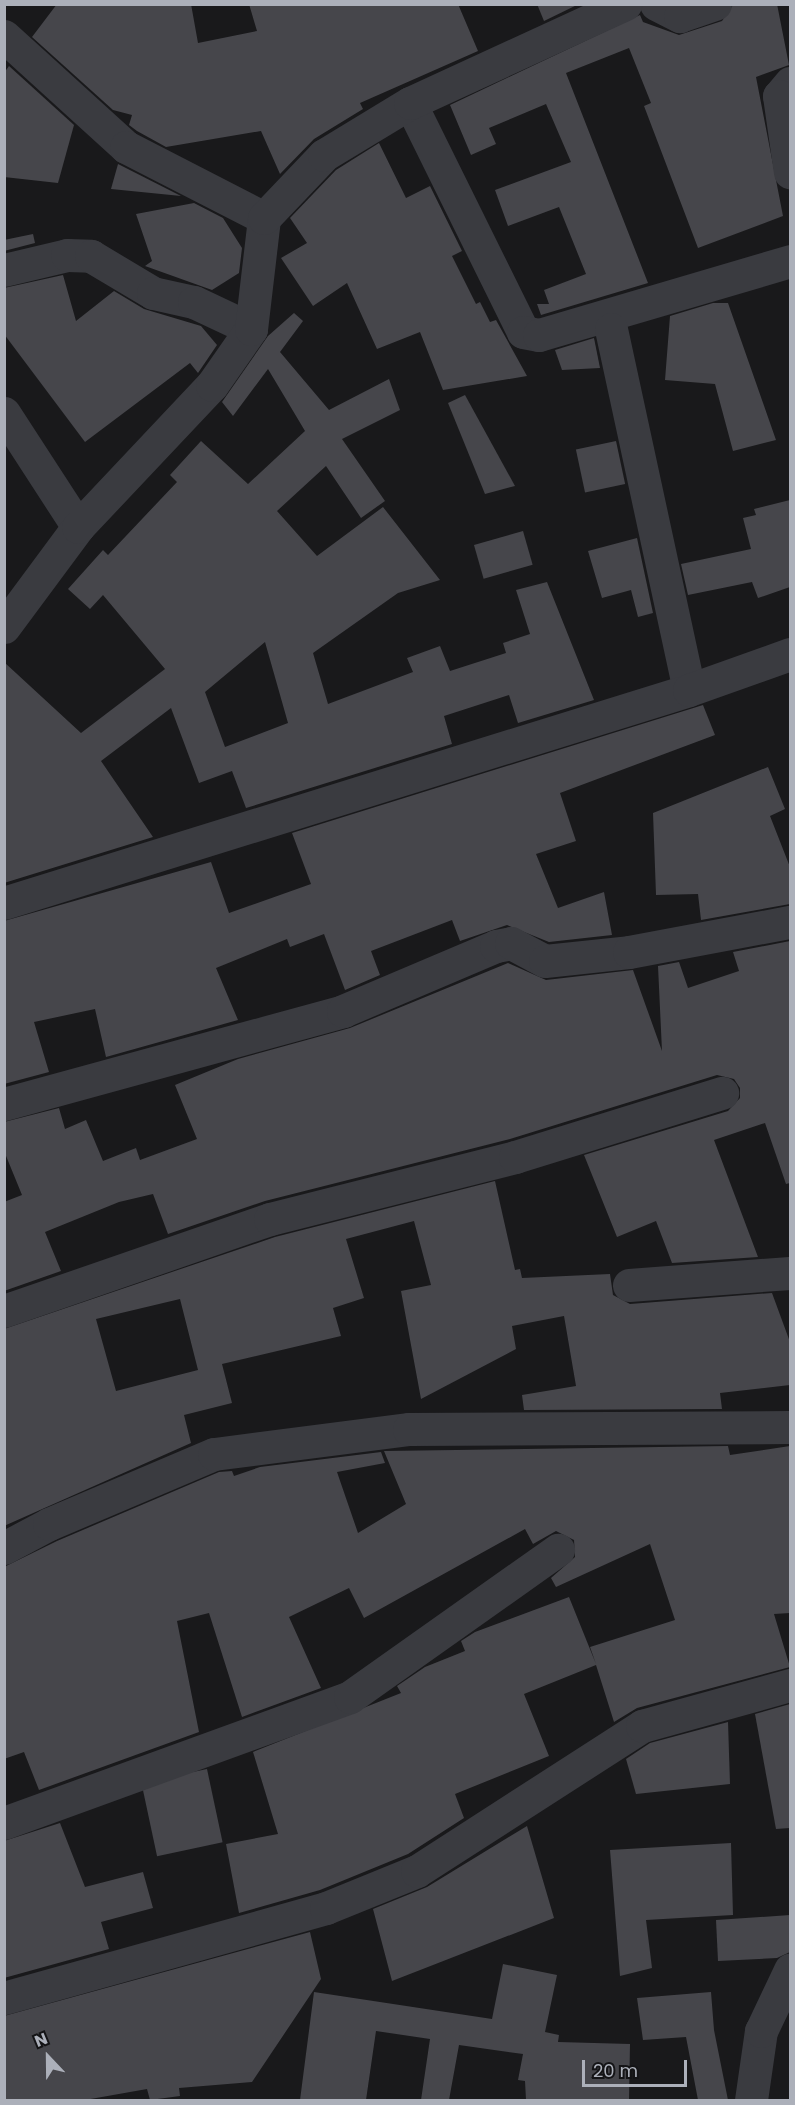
<!DOCTYPE html>
<style>
body{margin:0}
#map{position:relative;width:795px;height:2105px;overflow:hidden;background:#19191b;font-family:Poppins,sans-serif}
div>[style]{position:absolute}
.building>*{inset:0;background:#46464b;transform-origin:0 0}
.minor>*{height:33px;margin:-16.5px;padding:0 16.5px;transform-origin:16.5px;border-radius:16.5px;background:#3a3b40}
span{translate:-50% -50%;white-space:nowrap;text-align:center;line-height:1.15;-webkit-text-stroke:4.5px #141416;paint-order:stroke}
.frame{position:absolute;inset:0;border:6px solid #acb0ba;pointer-events:none}
.north{position:absolute;left:18px;top:2027px;width:60px;height:60px;-webkit-text-stroke:4px #141416;paint-order:stroke;rotate:338deg;font-size:16px;font-weight:700;line-height:24px;text-align:center;color:#acb0ba}
.north::after{content:'';display:block;margin:auto;width:21px;height:27px;background:#acb0ba;clip-path:polygon(50% 0,100% 100%,50% 72%,0 100%)}
.scale{position:absolute;left:582px;top:2060px;width:105px;height:27px;box-sizing:border-box;border:3px solid #acb0ba;border-top:0;padding-left:8px;font-size:18px;line-height:21px;white-space:nowrap;color:#acb0ba;-webkit-text-stroke:4px #141416;paint-order:stroke}
</style>
<div id="map">
<div class="building">
<i style="clip-path:polygon(57px 4px,191px 4px,198px 43px,257px 31px,249px 4px,458px 4px,478px 51px,360px 103px,363px 109px,314px 139px,280px 174px,261px 131px,166px 147px,137px 131px,129px 125px,132px 115px,113px 110px,32px 37px)"></i>
<i style="clip-path:polygon(537px 4px,579px 4px,544px 21px)"></i>
<i style="clip-path:polygon(777px 4px,789px 65px,756px 77px,783px 216px,698px 248px,644px 106px,651px 103px,629px 48px,566px 73px,648px 283px,541px 315px,537px 304px,549px 304px,544px 290px,586px 274px,559px 207px,508px 226px,495px 190px,571px 162px,546px 104px,489px 128px,496px 144px,471px 155px,450px 105px,640px 15px,643px 22px,679px 35px,722px 21px,733px 5px)"></i>
<i style="clip-path:polygon(9px 66px,74px 125px,58px 183px,4px 177px,4px 73px)"></i>
<i style="clip-path:polygon(379px 143px,406px 198px,430px 186px,462px 251px,452px 256px,476px 304px,480px 302px,490px 322px,496px 320px,527px 376px,443px 390px,420px 332px,377px 349px,347px 283px,313px 306px,281px 258px,307px 243px,290px 218px,336px 170px)"></i>
<i style="clip-path:polygon(118px 164px,181px 196px,111px 189px)"></i>
<i style="clip-path:polygon(194px 203px,223px 218px,242px 248px,239px 273px,212px 290px,145px 266px,152px 261px,136px 214px)"></i>
<i style="clip-path:polygon(33px 234px,35px 243px,4px 251px,4px 240px)"></i>
<i style="clip-path:polygon(63px 275px,76px 321px,114px 291px,144px 309px,201px 326px,217px 345px,198px 373px,190px 363px,85px 442px,4px 334px,4px 288px)"></i>
<i style="clip-path:polygon(713px 303px,728px 303px,776px 440px,733px 451px,715px 384px,665px 380px,670px 316px)"></i>
<i style="clip-path:polygon(evenodd,294px 313px,303px 321px,280px 352px,329px 410px,389px 379px,400px 410px,342px 439px,385px 501px,361px 518px,326px 466px,277px 511px,317px 556px,383px 507px,440px 580px,398px 593px,313px 653px,328px 704px,413px 672px,407px 658px,440px 646px,450px 671px,506px 653px,503px 643px,530px 634px,516px 590px,547px 582px,594px 700px,518px 723px,509px 695px,444px 716px,452px 744px,246px 808px,232px 771px,199px 783px,171px 708px,101px 761px,153px 837px,4px 883px,4px 662px,81px 733px,165px 669px,103px 595px,90px 609px,68px 589px,103px 550px,108px 555px,177px 482px,170px 475px,201px 441px,248px 484px,305px 431px,268px 369px,233px 416px,222px 402px,268px 336px,294px 313px,265px 642px,288px 723px,225px 747px,205px 692px,265px 642px)"></i>
<i style="clip-path:polygon(594px 338px,600px 368px,562px 370px,555px 350px)"></i>
<i style="clip-path:polygon(465px 395px,515px 486px,485px 494px,448px 403px)"></i>
<i style="left:616px;top:441px;width:44px;height:41px;rotate:78deg"></i>
<i style="clip-path:polygon(790px 500px,790px 587px,758px 598px,752px 582px,688px 595px,681px 564px,751px 549px,743px 518px,756px 515px,754px 509px)"></i>
<i style="left:523px;top:531px;width:35px;height:51px;rotate:74deg"></i>
<i style="clip-path:polygon(637px 538px,653px 613px,638px 617px,631px 590px,602px 598px,588px 551px)"></i>
<i style="clip-path:polygon(703px 705px,715px 735px,560px 793px,576px 841px,536px 854px,558px 908px,604px 892px,612px 935px,549px 942px,507px 925px,460px 941px,452px 920px,371px 951px,380px 975px,345px 990px,324px 934px,290px 947px,287px 939px,216px 968px,238px 1020px,106px 1057px,95px 1009px,34px 1022px,49px 1072px,4px 1084px,4px 921px,211px 862px,229px 913px,311px 884px,292px 833px)"></i>
<i style="clip-path:polygon(768px 767px,785px 809px,770px 816px,790px 867px,790px 904px,701px 920px,698px 894px,656px 895px,653px 813px)"></i>
<i style="clip-path:polygon(790px 941px,790px 1183px,786px 1184px,765px 1123px,714px 1140px,758px 1257px,672px 1263px,656px 1221px,617px 1237px,584px 1155px,728px 1111px,740px 1098px,740px 1088px,734px 1079px,717px 1075px,510px 1139px,265px 1201px,168px 1234px,153px 1194px,119px 1202px,45px 1232px,61px 1271px,4px 1291px,4px 1202px,22px 1195px,4px 1151px,4px 1122px,59px 1108px,65px 1129px,86px 1120px,103px 1161px,136px 1148px,140px 1160px,197px 1139px,175px 1085px,238px 1059px,350px 1028px,508px 963px,546px 980px,633px 970px,662px 1051px,658px 966px,679px 962px,688px 988px,739px 971px,733px 952px)"></i>
<i style="clip-path:polygon(evenodd,495px 1181px,515px 1270px,520px 1269px,522px 1278px,610px 1274px,613px 1295px,630px 1304px,772px 1293px,790px 1342px,790px 1385px,720px 1393px,722px 1409px,524px 1410px,522px 1395px,576px 1386px,564px 1316px,512px 1326px,516px 1349px,421px 1399px,401px 1291px,431px 1285px,414px 1221px,346px 1239px,364px 1298px,333px 1308px,341px 1336px,222px 1364px,232px 1403px,184px 1415px,191px 1443px,4px 1526px,4px 1329px,275px 1237px,495px 1181px,180px 1299px,198px 1370px,116px 1391px,96px 1319px,180px 1299px)"></i>
<i style="clip-path:polygon(728px 1446px,730px 1455px,790px 1446px,790px 1613px,774px 1614px,790px 1667px,637px 1708px,614px 1722px,596px 1665px,524px 1694px,549px 1756px,455px 1794px,464px 1818px,408px 1854px,320px 1890px,239px 1913px,226px 1844px,278px 1834px,253px 1752px,401px 1693px,397px 1686px,425px 1667px,465px 1651px,461px 1641px,475px 1632px,569px 1597px,596px 1664px,590px 1647px,675px 1620px,650px 1544px,556px 1587px,551px 1578px,575px 1557px,574px 1540px,556px 1531px,533px 1544px,525px 1529px,364px 1618px,349px 1588px,289px 1617px,321px 1688px,242px 1717px,209px 1613px,177px 1621px,199px 1732px,39px 1790px,24px 1752px,4px 1759px,4px 1567px,57px 1541px,219px 1472px,232px 1471px,234px 1476px,260px 1467px,381px 1452px,385px 1463px,337px 1472px,358px 1533px,406px 1504px,384px 1451px)"></i>
<i style="clip-path:polygon(790px 1704px,790px 1828px,776px 1829px,755px 1714px)"></i>
<i style="clip-path:polygon(728px 1722px,730px 1784px,636px 1794px,626px 1759px,650px 1743px)"></i>
<i style="left:207px;top:1769px;width:75px;height:67px;rotate:78deg"></i>
<i style="clip-path:polygon(60px 1823px,85px 1887px,143px 1872px,153px 1908px,101px 1922px,109px 1949px,4px 1978px,4px 1841px)"></i>
<i style="clip-path:polygon(527px 1826px,554px 1918px,392px 1981px,373px 1909px,427px 1887px)"></i>
<i style="clip-path:polygon(731px 1843px,733px 1915px,646px 1920px,652px 1968px,620px 1976px,610px 1850px)"></i>
<i style="clip-path:polygon(790px 1915px,790px 1952px,777px 1958px,718px 1961px,716px 1920px)"></i>
<i style="clip-path:polygon(310px 1932px,321px 1979px,252px 2082px,179px 2088px,180px 2096px,150px 2100px,147px 2089px,85px 2100px,4px 2100px,4px 2016px)"></i>
<i style="clip-path:polygon(503px 1964px,557px 1975px,545px 2032px,559px 2035px,558px 2042px,630px 2044px,629px 2100px,526px 2100px,525px 2081px,518px 2080px,523px 2054px,459px 2045px,449px 2100px,421px 2100px,430px 2039px,376px 2031px,366px 2100px,300px 2100px,314px 1992px,492px 2019px)"></i>
<i style="clip-path:polygon(711px 1992px,714px 2030px,728px 2100px,698px 2100px,686px 2037px,643px 2040px,637px 1998px)"></i>
</div>
<div class="minor">
<i style="left:656px;top:4px;width:27px;rotate:27deg"></i>
<i style="left:680px;top:16px;width:37px;rotate:-19deg"></i>
<i style="left:4px;top:36px;width:165px;rotate:42.3deg"></i>
<i style="left:126px;top:147px;width:155px;rotate:27.2deg"></i>
<i style="left:790px;top:83px;width:17px;rotate:130deg"></i>
<i style="left:779px;top:96px;width:77px;rotate:81.8deg"></i>
<i style="left:410px;top:103px;width:255px;rotate:63.7deg"></i>
<i style="left:523px;top:332px;width:16px;rotate:11deg"></i>
<i style="left:539px;top:335px;width:262px;rotate:-16.4deg"></i>
<i style="left:4px;top:270px;width:65px;rotate:-13.4deg"></i>
<i style="left:67px;top:255px;width:24px;rotate:2deg"></i>
<i style="left:91px;top:256px;width:72px;rotate:30.8deg"></i>
<i style="left:153px;top:293px;width:42px;rotate:12.4deg"></i>
<i style="left:194px;top:302px;width:63px;rotate:25.3deg"></i>
<i style="left:611px;top:329px;width:369px;rotate:77.8deg"></i>
<i style="left:4px;top:413px;width:136px;rotate:57deg"></i>
<i style="left:4px;top:627px;width:124px;rotate:-53.5deg"></i>
<i style="left:78px;top:527px;width:195px;rotate:-46.7deg"></i>
<i style="left:212px;top:385px;width:68px;rotate:-55.1deg"></i>
<i style="left:251px;top:329px;width:112px;rotate:-83.3deg"></i>
<i style="left:264px;top:218px;width:87px;rotate:-46.4deg"></i>
<i style="left:324px;top:155px;width:100px;rotate:-31.2deg"></i>
<i style="left:410px;top:103px;width:237px;rotate:-24.7deg"></i>
<i style="left:4px;top:903px;width:717px;rotate:-17.27deg"></i>
<i style="left:689px;top:690px;width:107px;rotate:-19.6deg"></i>
<i style="left:4px;top:1104px;width:352px;rotate:-15.3deg"></i>
<i style="left:343px;top:1011px;width:166px;rotate:-23deg"></i>
<i style="left:496px;top:946px;width:15px;rotate:-11deg"></i>
<i style="left:511px;top:943px;width:38px;rotate:28deg"></i>
<i style="left:545px;top:961px;width:84px;rotate:-6.1deg"></i>
<i style="left:629px;top:952px;width:164px;rotate:-10.6deg"></i>
<i style="left:629px;top:1285px;width:161px;rotate:-4.3deg"></i>
<i style="left:4px;top:1311px;width:281px;rotate:-19.1deg"></i>
<i style="left:270px;top:1219px;width:253px;rotate:-14.2deg"></i>
<i style="left:515px;top:1157px;width:217px;rotate:-17.2deg"></i>
<i style="left:4px;top:1548px;width:51px;rotate:-28.1deg"></i>
<i style="left:49px;top:1524px;width:179px;rotate:-23deg"></i>
<i style="left:214px;top:1454px;width:197px;rotate:-7.3deg"></i>
<i style="left:409px;top:1429px;width:381px;rotate:-0.3deg"></i>
<i style="left:4px;top:1823px;width:368px;rotate:-20deg"></i>
<i style="left:350px;top:1697px;width:255px;rotate:-35.3deg"></i>
<i style="left:4px;top:1998px;width:334px;rotate:-15.6deg"></i>
<i style="left:326px;top:1908px;width:98px;rotate:-22.1deg"></i>
<i style="left:417px;top:1871px;width:268px;rotate:-32.8deg"></i>
<i style="left:642px;top:1726px;width:154px;rotate:-15.5deg"></i>
<i style="left:751px;top:2100px;width:70px;rotate:-81.8deg"></i>
<i style="left:761px;top:2031px;width:68px;rotate:-64.6deg"></i>
</div>
<div class="frame"></div>
<div class="north">N</div>
<div class="scale">20 m</div>
</div>
